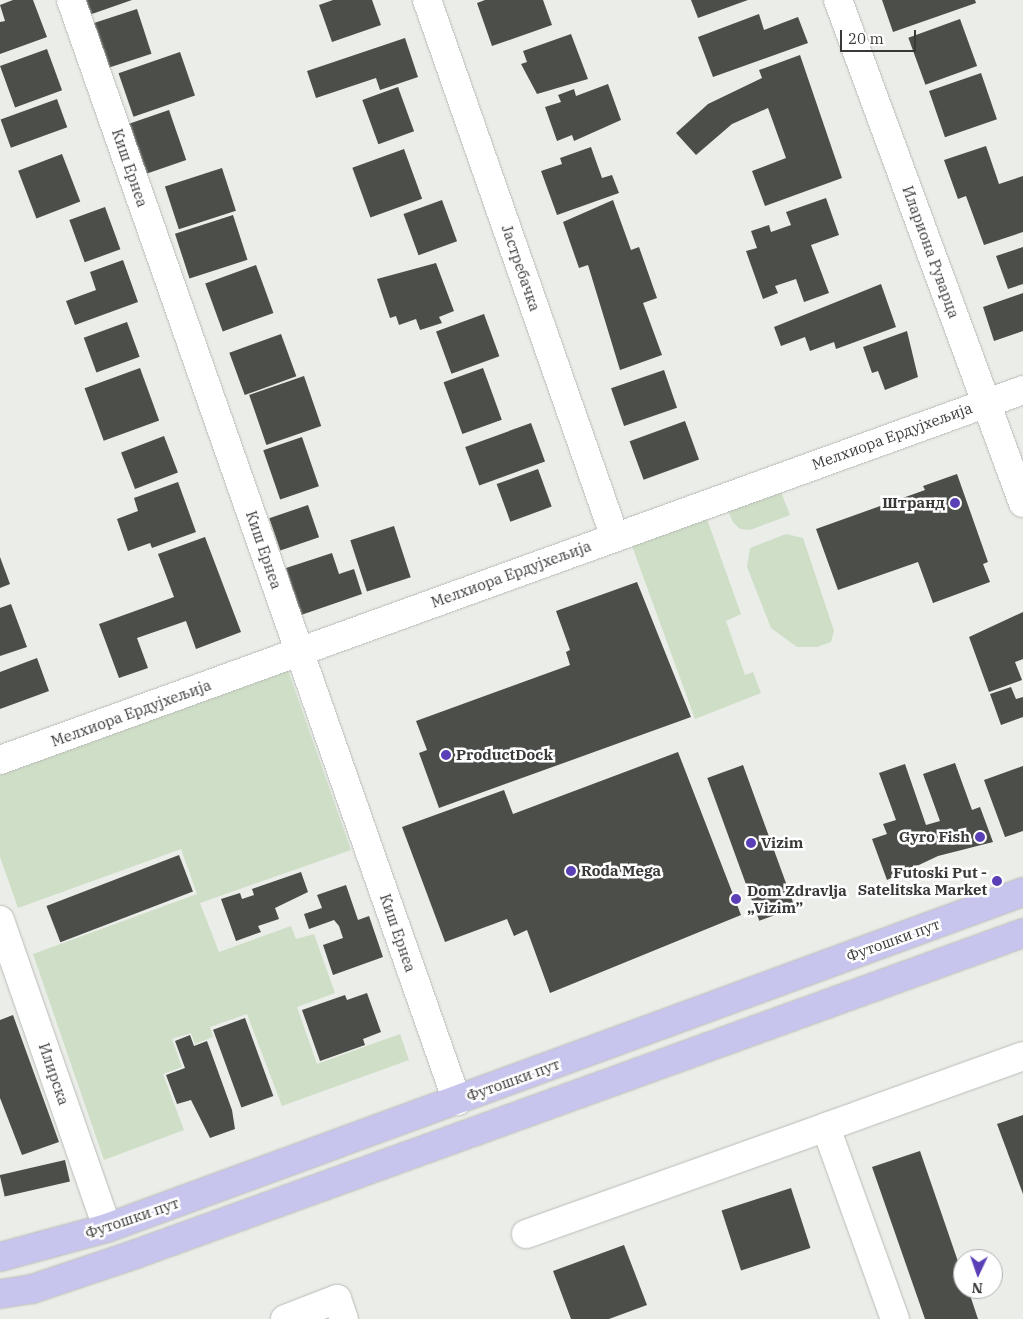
<!DOCTYPE html>
<meta charset="utf-8">
<style>
body{margin:0}
#map{position:relative;width:1023px;height:1319px;overflow:hidden;background:#eaede8;font-family:"IBM Plex Serif",serif}
div>[style]{position:absolute}
.green>*{inset:0;background:#cfdec7}
.building>*{inset:0;background:#4c4e4a;transform-origin:0 0}
.roads{filter:drop-shadow(0 0 1px #b9bcb7) drop-shadow(0 0 1px #b9bcb7)}
.minor>*{height:28px;margin:-14px;padding:0 14px;transform-origin:14px;border-radius:14px;background:#fff}
.major>*{height:28px;margin:-14px;padding:0 14px;transform-origin:14px;border-radius:14px;background:#c7c4ee}
.dots>*{width:14px;height:14px;translate:-50% -50%;box-sizing:border-box;border:2px solid #fff;border-radius:50%}
span{translate:-50% -50%;white-space:nowrap;text-align:center;line-height:1.15;-webkit-text-stroke:5px #fff;paint-order:stroke}
.street-label{font-size:15px;color:#393a38}
.poi-label{font-size:15px;color:#393a38;font-weight:700}
.right{translate:-100% -50%;text-align:right}
.left{translate:0 -50%;text-align:left}
.north{position:absolute;left:953px;top:1249px;width:50px;height:50px;box-sizing:border-box;background:#fff;border:1px solid #b0b0af;border-radius:50%;rotate:183deg;font-size:14px;font-weight:700;line-height:20px;text-align:center;color:#393a38}
.north::after{content:'';display:block;margin:auto;width:18px;height:22px;background:#5a3fb7;clip-path:polygon(50% 0,100% 100%,50% 72%,0 100%)}
.scale{position:absolute;left:840px;top:30px;width:76px;height:22px;box-sizing:border-box;border:2px solid #393a38;border-top:0;padding-left:6px;font-size:15px;line-height:18px;white-space:nowrap;color:#393a38;-webkit-text-stroke:4px #fff;paint-order:stroke}
</style>
<div id="map">
<div class="green">
<i style="clip-path:polygon(781px 492px,790px 515px,750px 530px,740px 529px,733px 522px,728px 511px)"></i>
<i style="clip-path:polygon(707px 519px,741px 614px,726px 621px,745px 675px,753px 672px,761px 693px,695px 719px,632px 546px)"></i>
<i style="clip-path:polygon(786px 534px,803px 538px,834px 631px,831px 642px,817px 647px,797px 647px,771px 628px,747px 567px,750px 548px)"></i>
<i style="clip-path:polygon(288px 670px,351px 850px,200px 903px,219px 952px,291px 926px,296px 939px,314px 934px,335px 993px,297px 1007px,317px 1064px,400px 1034px,409px 1060px,282px 1106px,247px 1014px,210px 1027px,213px 1037px,195px 1044px,191px 1033px,172px 1039px,182px 1067px,163px 1074px,184px 1130px,104px 1160px,33px 954px,197px 894px,181px 849px,18px 908px,0 857px,0 774px)"></i>
</div>
<div class="building">
<i style="clip-path:polygon(13px 0,33px 0,47px 37px,0 54px,0 22px,5px 21px,0 5px)"></i>
<i style="clip-path:polygon(84px 0,132px 0,89px 15px)"></i>
<i style="clip-path:polygon(333px 0,372px 0,381px 25px,332px 42px,319px 5px)"></i>
<i style="clip-path:polygon(485px 0,543px 0,552px 25px,492px 46px,477px 3px)"></i>
<i style="clip-path:polygon(691px 0,748px 0,698px 18px)"></i>
<i style="clip-path:polygon(882px 0,975px 0,976px 3px,893px 32px)"></i>
<i style="left:137px;top:9px;width:47px;height:46px;rotate:72deg"></i>
<i style="clip-path:polygon(759px 14px,764px 30px,798px 17px,808px 43px,713px 77px,698px 37px)"></i>
<i style="left:960px;top:19px;width:50px;height:55px;rotate:70deg"></i>
<i style="clip-path:polygon(571px 34px,588px 79px,537px 94px,521px 64px,527px 62px,523px 51px)"></i>
<i style="clip-path:polygon(405px 38px,418px 77px,380px 90px,376px 78px,316px 98px,307px 71px)"></i>
<i style="left:47px;top:49px;width:44px;height:50px;rotate:70deg"></i>
<i style="left:180px;top:52px;width:46px;height:65px;rotate:71deg"></i>
<i style="clip-path:polygon(800px 55px,842px 178px,765px 206px,752px 171px,786px 158px,768px 108px,732px 124px,696px 155px,676px 133px,708px 104px,762px 78px,759px 70px)"></i>
<i style="left:981px;top:73px;width:49px;height:55px;rotate:71deg"></i>
<i style="clip-path:polygon(608px 84px,621px 120px,574px 141px,572px 135px,557px 141px,545px 107px,561px 102px,558px 95px,574px 89px,576px 96px)"></i>
<i style="left:398px;top:87px;width:47px;height:38px;rotate:70deg"></i>
<i style="left:57px;top:99px;width:30px;height:60px;rotate:70deg"></i>
<i style="left:169px;top:110px;width:53px;height:46px;rotate:71deg"></i>
<i style="clip-path:polygon(986px 146px,999px 184px,1023px 176px,1023px 232px,984px 245px,966px 196px,958px 199px,944px 160px)"></i>
<i style="clip-path:polygon(591px 147px,602px 178px,612px 175px,619px 193px,557px 215px,541px 171px,562px 164px,560px 158px)"></i>
<i style="left:404px;top:149px;width:53px;height:55px;rotate:70deg"></i>
<i style="left:62px;top:154px;width:51px;height:47px;rotate:69deg"></i>
<i style="left:222px;top:168px;width:45px;height:60px;rotate:72deg"></i>
<i style="clip-path:polygon(826px 198px,839px 235px,811px 245px,829px 293px,804px 302px,796px 279px,775px 286px,778px 293px,763px 299px,746px 251px,757px 248px,751px 231px,769px 225px,771px 232px,791px 225px,786px 212px)"></i>
<i style="left:442px;top:200px;width:44px;height:41px;rotate:70deg"></i>
<i style="clip-path:polygon(613px 200px,631px 250px,639px 247px,657px 298px,643px 303px,662px 355px,620px 370px,588px 265px,579px 268px,563px 222px)"></i>
<i style="left:105px;top:207px;width:45px;height:38px;rotate:70deg"></i>
<i style="left:233px;top:215px;width:47px;height:61px;rotate:72deg"></i>
<i style="clip-path:polygon(1023px 247px,1023px 284px,1008px 289px,996px 256px)"></i>
<i style="clip-path:polygon(123px 260px,138px 302px,75px 325px,66px 301px,96px 290px,90px 272px)"></i>
<i style="clip-path:polygon(436px 263px,454px 311px,439px 317px,442px 323px,420px 330px,416px 319px,399px 325px,396px 316px,390px 318px,377px 279px)"></i>
<i style="left:256px;top:265px;width:51px;height:54px;rotate:70deg"></i>
<i style="clip-path:polygon(881px 284px,896px 327px,836px 349px,834px 342px,810px 351px,805px 337px,781px 346px,774px 327px)"></i>
<i style="clip-path:polygon(1023px 293px,1023px 331px,994px 341px,983px 307px)"></i>
<i style="left:484px;top:314px;width:45px;height:51px;rotate:70deg"></i>
<i style="left:127px;top:322px;width:37px;height:46px;rotate:70deg"></i>
<i style="clip-path:polygon(907px 331px,918px 377px,885px 390px,878px 371px,872px 373px,863px 347px)"></i>
<i style="left:281px;top:334px;width:45px;height:55px;rotate:70deg"></i>
<i style="left:140px;top:368px;width:56px;height:59px;rotate:70deg"></i>
<i style="left:483px;top:368px;width:55px;height:42px;rotate:70deg"></i>
<i style="left:664px;top:370px;width:40px;height:56px;rotate:71deg"></i>
<i style="left:304px;top:376px;width:53px;height:58px;rotate:71deg"></i>
<i style="left:685px;top:421px;width:41px;height:59px;rotate:70deg"></i>
<i style="left:531px;top:423px;width:41px;height:70px;rotate:70deg"></i>
<i style="left:164px;top:436px;width:39px;height:46px;rotate:69deg"></i>
<i style="left:302px;top:437px;width:52px;height:41px;rotate:71deg"></i>
<i style="left:538px;top:469px;width:40px;height:44px;rotate:70deg"></i>
<i style="clip-path:polygon(957px 474px,988px 562px,983px 564px,990px 582px,933px 603px,918px 562px,838px 590px,816px 529px,925px 490px,923px 486px)"></i>
<i style="clip-path:polygon(178px 482px,196px 532px,152px 548px,150px 543px,128px 551px,117px 519px,138px 511px,134px 498px)"></i>
<i style="left:308px;top:505px;width:34px;height:41px;rotate:71deg"></i>
<i style="left:394px;top:526px;width:54px;height:46px;rotate:72deg"></i>
<i style="clip-path:polygon(205px 537px,241px 632px,196px 649px,186px 621px,137px 638px,148px 668px,119px 678px,99px 624px,174px 597px,158px 554px)"></i>
<i style="clip-path:polygon(332px 553px,339px 574px,354px 569px,362px 594px,301px 615px,286px 568px)"></i>
<i style="clip-path:polygon(0 557px,10px 584px,0 588px)"></i>
<i style="clip-path:polygon(637px 582px,691px 717px,439px 808px,419px 753px,427px 750px,416px 721px,570px 665px,566px 652px,570px 650px,556px 611px)"></i>
<i style="clip-path:polygon(11px 604px,27px 647px,0 656px,0 608px)"></i>
<i style="clip-path:polygon(1023px 612px,1023px 659px,1015px 662px,1022px 680px,989px 692px,969px 637px)"></i>
<i style="clip-path:polygon(37px 658px,49px 691px,0 709px,0 672px)"></i>
<i style="clip-path:polygon(1011px 687px,1016px 699px,1023px 697px,1023px 717px,1001px 725px,990px 694px)"></i>
<i style="clip-path:polygon(678px 752px,741px 915px,550px 993px,527px 930px,514px 936px,507px 919px,445px 942px,402px 827px,504px 790px,513px 814px)"></i>
<i style="clip-path:polygon(955px 763px,972px 810px,980px 807px,993px 842px,938px 856px,887px 880px,872px 839px,887px 834px,883px 824px,896px 820px,879px 773px,905px 764px,926px 825px,940px 821px,923px 774px)"></i>
<i style="left:743px;top:765px;width:152px;height:38px;rotate:70deg"></i>
<i style="clip-path:polygon(1023px 766px,1023px 831px,1005px 837px,984px 780px)"></i>
<i style="left:179px;top:855px;width:39px;height:142px;rotate:69deg"></i>
<i style="clip-path:polygon(301px 872px,308px 892px,275px 908px,279px 919px,258px 926px,261px 932px,236px 941px,221px 899px,240px 893px,242px 899px,254px 895px,252px 889px)"></i>
<i style="clip-path:polygon(346px 885px,358px 920px,369px 916px,383px 957px,333px 975px,323px 945px,343px 938px,339px 926px,334px 920px,309px 929px,304px 914px,322px 908px,317px 895px)"></i>
<i style="clip-path:polygon(367px 993px,381px 1032px,363px 1039px,365px 1045px,320px 1061px,302px 1010px,345px 995px,347px 1000px)"></i>
<i style="clip-path:polygon(13px 1015px,59px 1142px,22px 1155px,0 1098px,0 1020px)"></i>
<i style="left:245px;top:1018px;width:83px;height:34px;rotate:70deg"></i>
<i style="clip-path:polygon(190px 1035px,194px 1046px,207px 1041px,232px 1110px,235px 1129px,210px 1138px,191px 1100px,177px 1104px,166px 1075px,185px 1068px,175px 1041px)"></i>
<i style="clip-path:polygon(1023px 1115px,1023px 1194px,997px 1124px)"></i>
<i style="clip-path:polygon(920px 1151px,963px 1276px,963px 1289px,968px 1289px,978px 1319px,925px 1319px,872px 1167px)"></i>
<i style="left:65px;top:1160px;width:22px;height:67px;rotate:77deg"></i>
<i style="left:791px;top:1188px;width:63px;height:73px;rotate:72deg"></i>
<i style="clip-path:polygon(624px 1245px,647px 1305px,609px 1319px,571px 1319px,553px 1271px)"></i>
</div>
<div class="roads">
<div class="minor">
<i style="left:71px;top:0;width:1167px;rotate:70.68deg"></i>
<i style="left:427px;top:0;width:567px;rotate:70.73deg"></i>
<i style="left:838px;top:0;width:536px;rotate:69.81deg"></i>
<i style="left:0;top:760px;width:1088px;rotate:-19.88deg"></i>
<i style="left:0;top:920px;width:326px;rotate:70.8deg"></i>
<i style="left:526px;top:1234px;width:319px;rotate:-19.6deg"></i>
<i style="left:285px;top:1319px;width:56px;rotate:-21deg"></i>
<i style="left:337px;top:1299px;width:21px;rotate:71deg"></i>
<i style="left:895px;top:1319px;width:204px;rotate:-109.8deg"></i>
<i style="left:826px;top:1127px;width:209px;rotate:-19.8deg"></i>
</div>
<div class="major">
<i style="left:0;top:1257px;width:111px;rotate:-15.2deg"></i>
<i style="left:107px;top:1228px;width:976px;rotate:-20.14deg"></i>
<i style="left:0;top:1294px;width:32px;rotate:-9deg"></i>
<i style="left:32px;top:1289px;width:110px;rotate:-18.6deg"></i>
<i style="left:136px;top:1254px;width:943px;rotate:-19.89deg"></i>
</div>
</div>
<div class="dots">
<i style="left:955px;top:503px;background:#5a3fb7"></i>
<i style="left:446px;top:755px;background:#5a3fb7"></i>
<i style="left:980px;top:837px;background:#5a3fb7"></i>
<i style="left:751px;top:843px;background:#5a3fb7"></i>
<i style="left:571px;top:871px;background:#5a3fb7"></i>
<i style="left:997px;top:881px;background:#5a3fb7"></i>
<i style="left:736px;top:899px;background:#5a3fb7"></i>
</div>
<div class="street-label">
<span style="left:130px;top:168px;rotate:71deg">Киш Ернеа</span>
<span style="left:931px;top:252px;rotate:70deg">Илариона Руварца</span>
<span style="left:521px;top:268px;rotate:71deg">Јастребачка</span>
<span style="left:892px;top:436px;rotate:-20deg">Мелхиора Ердујхељија</span>
<span style="left:264px;top:550px;rotate:71deg">Киш Ернеа</span>
<span style="left:511px;top:574px;rotate:-20deg">Мелхиора Ердујхељија</span>
<span style="left:131px;top:713px;rotate:-20deg">Мелхиора Ердујхељија</span>
<span style="left:398px;top:933px;rotate:71deg">Киш Ернеа</span>
<span style="left:893px;top:940px;rotate:-20deg">Футошки пут</span>
<span style="left:54px;top:1074px;rotate:71deg">Илирска</span>
<span style="left:513px;top:1080px;rotate:-20deg">Футошки пут</span>
<span style="left:132px;top:1218px;rotate:-19deg">Футошки пут</span>
</div>
<div class="poi-label">
<span class="right" style="left:945px;top:503px">Штранд</span>
<span class="left" style="left:456px;top:755px">ProductDock</span>
<span class="right" style="left:970px;top:837px">Gyro Fish</span>
<span class="left" style="left:761px;top:843px">Vizim</span>
<span class="left" style="left:581px;top:871px">Roda Mega</span>
<span class="right" style="left:987px;top:881px">Futoski Put -<br>Satelitska Market</span>
<span class="left" style="left:747px;top:899px">Dom Zdravlja<br>„Vizim”</span>
</div>
<div class="north">N</div>
<div class="scale">20 m</div>
</div>
